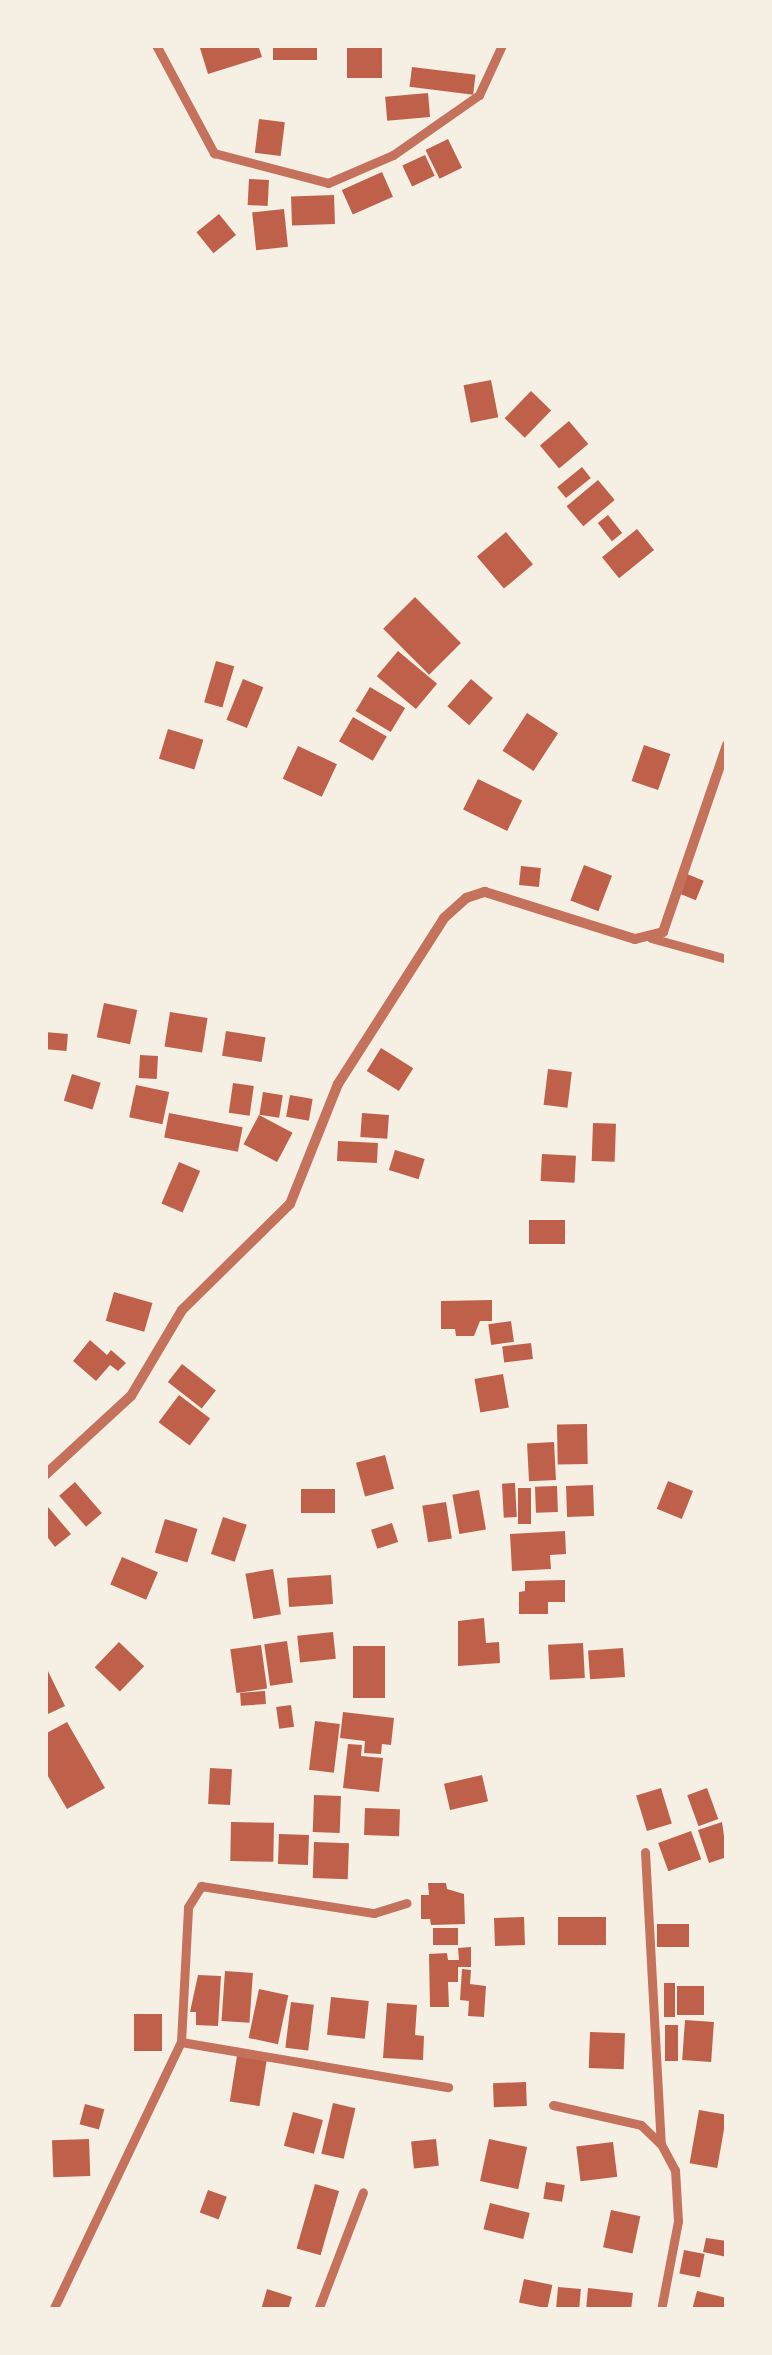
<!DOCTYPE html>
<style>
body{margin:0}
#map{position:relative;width:772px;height:2355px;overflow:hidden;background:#f6efe4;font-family:Jost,sans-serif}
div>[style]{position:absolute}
.building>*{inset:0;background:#bf614a;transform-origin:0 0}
.minor>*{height:9px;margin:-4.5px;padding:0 4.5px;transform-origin:4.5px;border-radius:4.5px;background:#c5725c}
.tertiary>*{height:10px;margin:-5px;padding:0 5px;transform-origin:5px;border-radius:5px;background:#c5725c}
span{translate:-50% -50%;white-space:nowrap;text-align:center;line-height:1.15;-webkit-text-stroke:9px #f6efe4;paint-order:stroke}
.frame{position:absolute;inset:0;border:48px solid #f6efe4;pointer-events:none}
</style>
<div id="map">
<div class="building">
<i style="clip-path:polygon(210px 45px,258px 45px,262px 57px,208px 74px,200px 48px)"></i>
<i style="left:273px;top:45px;width:44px;height:15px"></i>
<i style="left:347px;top:45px;width:35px;height:33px"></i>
<i style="left:412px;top:67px;width:64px;height:20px;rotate:7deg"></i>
<i style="left:428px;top:93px;width:24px;height:43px;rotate:85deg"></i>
<i style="left:259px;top:119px;width:26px;height:34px;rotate:7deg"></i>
<i style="left:448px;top:139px;width:32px;height:25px;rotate:64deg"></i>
<i style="left:425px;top:155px;width:23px;height:25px;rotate:65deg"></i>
<i style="left:382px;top:172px;width:27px;height:44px;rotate:66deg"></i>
<i style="left:249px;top:179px;width:20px;height:26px;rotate:3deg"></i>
<i style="left:334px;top:195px;width:29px;height:43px;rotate:88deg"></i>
<i style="left:284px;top:209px;width:38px;height:32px;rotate:84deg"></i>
<i style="left:219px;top:214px;width:27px;height:29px;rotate:51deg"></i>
<i style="left:491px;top:380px;width:38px;height:28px;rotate:79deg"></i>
<i style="left:531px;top:391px;width:28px;height:38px;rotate:44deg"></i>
<i style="left:569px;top:421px;width:30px;height:38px;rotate:50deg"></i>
<i style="left:582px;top:467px;width:14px;height:32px;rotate:51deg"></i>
<i style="left:598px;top:480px;width:26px;height:41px;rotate:50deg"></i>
<i style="left:608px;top:515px;width:23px;height:13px;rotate:52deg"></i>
<i style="left:637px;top:529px;width:27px;height:45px;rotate:51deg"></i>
<i style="left:506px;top:532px;width:42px;height:38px;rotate:50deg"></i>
<i style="left:415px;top:597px;width:65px;height:45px;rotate:45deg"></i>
<i style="left:398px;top:651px;width:51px;height:33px;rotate:40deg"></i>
<i style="left:216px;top:661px;width:19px;height:43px;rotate:16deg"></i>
<i style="left:243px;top:679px;width:22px;height:44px;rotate:22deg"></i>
<i style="left:471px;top:679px;width:29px;height:36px;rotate:41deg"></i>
<i style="left:370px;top:687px;width:41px;height:28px;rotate:31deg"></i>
<i style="left:527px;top:713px;width:37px;height:45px;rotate:33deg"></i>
<i style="left:353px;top:717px;width:39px;height:28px;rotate:30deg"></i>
<i style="left:168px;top:729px;width:37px;height:31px;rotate:17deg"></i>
<i style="left:644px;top:745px;width:28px;height:38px;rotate:19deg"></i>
<i style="left:298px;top:746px;width:43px;height:36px;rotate:25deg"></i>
<i style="left:478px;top:779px;width:49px;height:34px;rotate:26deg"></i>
<i style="left:584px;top:865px;width:30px;height:38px;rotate:21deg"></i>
<i style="left:521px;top:866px;width:20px;height:19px;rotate:6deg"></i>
<i style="left:687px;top:874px;width:18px;height:21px;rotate:22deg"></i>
<i style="left:104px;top:1003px;width:34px;height:35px;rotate:12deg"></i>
<i style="left:170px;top:1012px;width:38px;height:35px;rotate:9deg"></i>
<i style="left:226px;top:1031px;width:40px;height:25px;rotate:9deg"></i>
<i style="left:45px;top:1032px;width:23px;height:17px;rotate:5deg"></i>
<i style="left:381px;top:1048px;width:38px;height:27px;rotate:32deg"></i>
<i style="left:140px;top:1055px;width:18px;height:23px;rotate:3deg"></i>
<i style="left:548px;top:1069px;width:24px;height:36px;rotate:7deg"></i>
<i style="left:72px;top:1074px;width:30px;height:28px;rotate:17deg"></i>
<i style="left:233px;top:1083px;width:21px;height:30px;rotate:8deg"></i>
<i style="left:136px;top:1085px;width:34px;height:33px;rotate:12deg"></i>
<i style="left:263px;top:1092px;width:20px;height:23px;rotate:9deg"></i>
<i style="left:290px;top:1095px;width:23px;height:22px;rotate:10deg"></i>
<i style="left:169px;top:1113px;width:75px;height:25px;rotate:11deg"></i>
<i style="left:362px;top:1113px;width:27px;height:24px;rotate:4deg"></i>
<i style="left:259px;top:1115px;width:38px;height:33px;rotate:28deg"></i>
<i style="left:593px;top:1123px;width:23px;height:38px;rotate:2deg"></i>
<i style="left:338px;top:1141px;width:40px;height:20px;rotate:3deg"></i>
<i style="left:395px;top:1150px;width:31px;height:21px;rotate:17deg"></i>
<i style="left:542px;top:1154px;width:34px;height:27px;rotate:3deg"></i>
<i style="left:179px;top:1162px;width:23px;height:45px;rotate:23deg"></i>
<i style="left:565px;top:1220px;width:24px;height:36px;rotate:90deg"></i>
<i style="left:114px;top:1292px;width:40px;height:30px;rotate:16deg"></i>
<i style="clip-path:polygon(492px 1300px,492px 1321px,480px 1321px,474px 1336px,456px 1336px,455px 1329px,441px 1329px,441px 1301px)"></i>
<i style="left:511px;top:1321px;width:21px;height:23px;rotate:82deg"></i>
<i style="clip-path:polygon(90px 1340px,107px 1355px,111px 1350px,126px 1363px,118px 1371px,110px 1365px,96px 1381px,73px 1361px)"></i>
<i style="left:531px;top:1343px;width:16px;height:29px;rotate:83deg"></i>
<i style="left:182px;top:1364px;width:43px;height:23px;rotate:38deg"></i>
<i style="left:503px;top:1374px;width:34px;height:29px;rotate:80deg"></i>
<i style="left:179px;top:1395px;width:39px;height:34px;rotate:37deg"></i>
<i style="left:587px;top:1424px;width:40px;height:30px;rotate:89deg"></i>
<i style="left:554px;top:1442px;width:38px;height:27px;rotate:87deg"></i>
<i style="left:385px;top:1455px;width:35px;height:30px;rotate:75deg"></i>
<i style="left:668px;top:1481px;width:27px;height:30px;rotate:22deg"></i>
<i style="left:75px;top:1482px;width:41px;height:21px;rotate:49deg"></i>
<i style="left:515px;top:1483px;width:34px;height:13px;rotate:87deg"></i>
<i style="left:593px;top:1485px;width:31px;height:27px;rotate:88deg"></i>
<i style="left:557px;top:1486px;width:26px;height:22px;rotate:88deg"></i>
<i style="left:518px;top:1488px;width:13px;height:36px"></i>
<i style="left:301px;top:1489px;width:34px;height:24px"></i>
<i style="left:479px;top:1490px;width:40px;height:27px;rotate:80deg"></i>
<i style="left:446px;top:1502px;width:37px;height:24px;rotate:81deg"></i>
<i style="clip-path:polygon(48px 1507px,71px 1534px,55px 1547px,45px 1534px)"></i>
<i style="left:223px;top:1517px;width:25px;height:39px;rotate:18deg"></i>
<i style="left:165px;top:1519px;width:34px;height:35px;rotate:17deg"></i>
<i style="left:392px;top:1523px;width:20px;height:22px;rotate:72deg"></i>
<i style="clip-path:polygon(565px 1531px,566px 1554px,550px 1555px,551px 1569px,512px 1571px,510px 1534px)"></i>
<i style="left:122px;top:1557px;width:39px;height:30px;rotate:23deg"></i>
<i style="left:273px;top:1569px;width:46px;height:28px;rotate:80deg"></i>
<i style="left:331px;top:1575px;width:29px;height:44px;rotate:86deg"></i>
<i style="clip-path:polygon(565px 1580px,565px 1602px,548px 1602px,548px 1614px,519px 1614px,519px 1592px,525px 1591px,525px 1581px)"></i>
<i style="clip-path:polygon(484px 1618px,486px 1643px,499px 1642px,500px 1663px,458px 1666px,458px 1621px)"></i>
<i style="left:333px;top:1632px;width:27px;height:36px;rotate:84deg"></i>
<i style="left:287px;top:1641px;width:42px;height:23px;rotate:82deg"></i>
<i style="left:119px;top:1642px;width:35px;height:35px;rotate:44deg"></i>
<i style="left:583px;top:1643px;width:35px;height:35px;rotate:87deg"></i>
<i style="left:261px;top:1645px;width:44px;height:31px;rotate:82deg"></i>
<i style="left:353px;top:1646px;width:32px;height:52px"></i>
<i style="left:623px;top:1648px;width:29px;height:35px;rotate:86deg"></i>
<i style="clip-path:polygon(45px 1665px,65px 1706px,48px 1714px,45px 1708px)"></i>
<i style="left:265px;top:1691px;width:13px;height:25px;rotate:86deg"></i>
<i style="left:291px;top:1705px;width:22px;height:15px;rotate:82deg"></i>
<i style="clip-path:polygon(343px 1712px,394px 1718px,391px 1745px,382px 1744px,381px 1754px,364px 1753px,365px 1741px,340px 1738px)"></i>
<i style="left:315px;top:1721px;width:25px;height:49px;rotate:7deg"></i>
<i style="clip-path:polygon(67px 1722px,105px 1788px,67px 1809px,45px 1771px,45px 1734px)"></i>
<i style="clip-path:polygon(348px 1744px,362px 1745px,361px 1756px,383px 1758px,379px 1792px,343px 1788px)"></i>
<i style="left:210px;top:1768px;width:22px;height:36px;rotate:3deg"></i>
<i style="left:482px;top:1775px;width:27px;height:39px;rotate:77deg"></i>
<i style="left:661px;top:1788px;width:37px;height:26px;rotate:73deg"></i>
<i style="left:707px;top:1788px;width:33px;height:21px;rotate:70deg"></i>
<i style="left:314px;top:1795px;width:27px;height:37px;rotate:2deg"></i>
<i style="left:365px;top:1808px;width:35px;height:27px;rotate:2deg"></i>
<i style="left:231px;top:1822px;width:43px;height:39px;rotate:1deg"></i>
<i style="clip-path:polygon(722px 1822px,727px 1857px,709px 1863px,698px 1830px)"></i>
<i style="left:691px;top:1831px;width:30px;height:35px;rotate:70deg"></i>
<i style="left:279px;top:1834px;width:30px;height:30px;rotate:2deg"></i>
<i style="left:314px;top:1842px;width:35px;height:36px;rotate:2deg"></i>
<i style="clip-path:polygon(428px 1883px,446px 1883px,447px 1889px,464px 1894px,465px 1924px,431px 1925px,430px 1919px,421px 1919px,421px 1895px,429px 1895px)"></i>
<i style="left:524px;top:1917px;width:28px;height:30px;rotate:88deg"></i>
<i style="left:606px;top:1917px;width:28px;height:48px;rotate:90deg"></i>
<i style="left:657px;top:1924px;width:32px;height:23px"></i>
<i style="left:433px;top:1928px;width:25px;height:17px"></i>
<i style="clip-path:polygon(471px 1947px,471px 1967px,458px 1967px,458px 1982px,448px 1982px,449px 2007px,430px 2007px,429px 1954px,447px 1953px,448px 1960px,459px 1960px,458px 1948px)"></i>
<i style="clip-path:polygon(462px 1969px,471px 1970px,470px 1984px,486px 1986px,484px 2017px,468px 2016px,469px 2001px,460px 2000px)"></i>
<i style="left:225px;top:1971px;width:28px;height:50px;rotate:4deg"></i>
<i style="clip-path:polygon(198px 1975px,221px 1976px,218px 2026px,196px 2025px,196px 2012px,190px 2012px)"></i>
<i style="left:664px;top:1983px;width:11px;height:34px"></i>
<i style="left:677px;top:1986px;width:27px;height:29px"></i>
<i style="left:259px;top:1989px;width:30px;height:50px;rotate:12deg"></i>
<i style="left:331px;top:1997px;width:38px;height:38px;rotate:6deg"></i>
<i style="left:291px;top:2002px;width:23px;height:46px;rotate:7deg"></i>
<i style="clip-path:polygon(387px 2003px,417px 2005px,415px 2035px,424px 2036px,423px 2060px,383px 2058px)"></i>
<i style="left:134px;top:2014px;width:28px;height:37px"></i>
<i style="left:685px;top:2020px;width:29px;height:40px;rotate:4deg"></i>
<i style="left:665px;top:2025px;width:13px;height:36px"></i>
<i style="left:590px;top:2032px;width:35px;height:36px;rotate:2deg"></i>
<i style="left:237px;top:2056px;width:30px;height:46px;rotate:9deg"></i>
<i style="left:526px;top:2082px;width:24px;height:33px;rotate:88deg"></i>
<i style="left:333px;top:2103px;width:23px;height:52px;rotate:13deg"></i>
<i style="left:85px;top:2104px;width:20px;height:21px;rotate:15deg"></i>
<i style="left:699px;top:2110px;width:28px;height:54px;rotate:10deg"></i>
<i style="left:293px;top:2112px;width:31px;height:35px;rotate:15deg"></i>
<i style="left:89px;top:2139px;width:37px;height:37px;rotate:88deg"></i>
<i style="left:436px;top:2139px;width:27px;height:25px;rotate:84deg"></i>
<i style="left:489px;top:2139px;width:39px;height:43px;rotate:12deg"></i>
<i style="left:613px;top:2142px;width:35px;height:37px;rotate:83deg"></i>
<i style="left:546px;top:2182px;width:19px;height:17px;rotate:9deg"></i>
<i style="left:315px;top:2184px;width:25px;height:67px;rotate:16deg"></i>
<i style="left:208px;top:2190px;width:20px;height:24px;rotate:20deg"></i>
<i style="left:490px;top:2203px;width:41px;height:27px;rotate:14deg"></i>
<i style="left:611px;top:2210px;width:30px;height:38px;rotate:12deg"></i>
<i style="clip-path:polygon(706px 2238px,727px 2241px,727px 2257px,703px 2252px)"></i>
<i style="left:684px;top:2250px;width:21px;height:24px;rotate:11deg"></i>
<i style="left:524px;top:2279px;width:29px;height:24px;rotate:12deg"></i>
<i style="left:558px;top:2287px;width:23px;height:23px;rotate:5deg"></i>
<i style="clip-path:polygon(588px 2288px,633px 2293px,631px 2310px,586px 2310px)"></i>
<i style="clip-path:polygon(267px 2289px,292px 2297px,288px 2310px,261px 2310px)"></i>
<i style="clip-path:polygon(697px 2291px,727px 2298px,727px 2310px,692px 2310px)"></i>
</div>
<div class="minor">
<i style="left:156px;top:45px;width:123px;rotate:61.8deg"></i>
<i style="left:214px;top:153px;width:118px;rotate:14.7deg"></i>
<i style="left:328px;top:183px;width:71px;rotate:-23.3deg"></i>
<i style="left:393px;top:155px;width:105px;rotate:-34.9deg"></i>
<i style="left:479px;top:95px;width:55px;rotate:-65.3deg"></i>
<i style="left:651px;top:938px;width:79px;rotate:15.4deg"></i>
<i style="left:645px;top:1852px;width:292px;rotate:86.9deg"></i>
<i style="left:181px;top:2042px;width:271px;rotate:9.6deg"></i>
<i style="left:553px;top:2105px;width:90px;rotate:12.8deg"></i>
<i style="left:641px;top:2125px;width:28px;rotate:44deg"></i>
<i style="left:661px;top:2144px;width:30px;rotate:62deg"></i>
<i style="left:675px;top:2170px;width:51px;rotate:86.6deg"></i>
<i style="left:678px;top:2221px;width:91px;rotate:100.8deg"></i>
<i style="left:53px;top:2310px;width:297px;rotate:-64.5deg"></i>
<i style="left:181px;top:2042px;width:135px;rotate:-87deg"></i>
<i style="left:188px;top:1907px;width:25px;rotate:-58deg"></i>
<i style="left:201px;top:1886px;width:175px;rotate:8.9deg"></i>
<i style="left:374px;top:1913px;width:34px;rotate:-17deg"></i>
<i style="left:318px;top:2310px;width:126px;rotate:-69.1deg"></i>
</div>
<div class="tertiary">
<i style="left:45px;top:1475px;width:117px;rotate:-42.6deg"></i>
<i style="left:131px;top:1396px;width:100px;rotate:-59.3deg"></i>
<i style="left:182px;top:1310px;width:151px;rotate:-44.5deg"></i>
<i style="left:290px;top:1204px;width:129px;rotate:-68.2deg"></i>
<i style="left:338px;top:1084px;width:197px;rotate:-57.4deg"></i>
<i style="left:444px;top:918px;width:30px;rotate:-42deg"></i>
<i style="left:466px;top:898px;width:20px;rotate:-18deg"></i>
<i style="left:485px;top:892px;width:157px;rotate:17.4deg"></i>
<i style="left:635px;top:939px;width:29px;rotate:-14deg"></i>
<i style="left:663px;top:932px;width:198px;rotate:-71.1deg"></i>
</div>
<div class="frame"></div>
</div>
